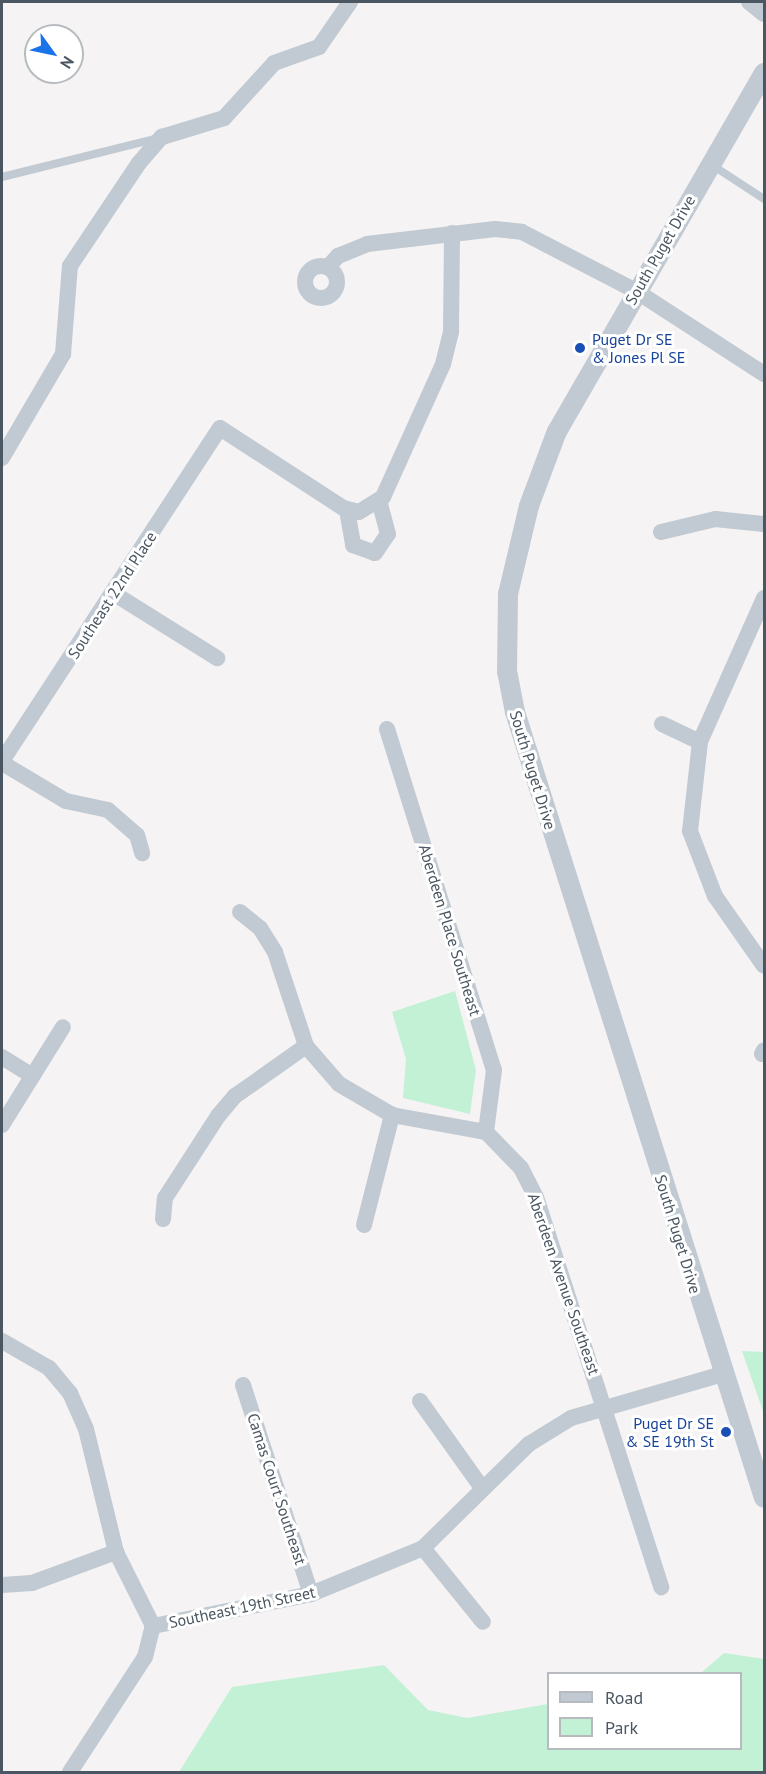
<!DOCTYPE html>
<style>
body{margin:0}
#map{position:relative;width:766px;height:1774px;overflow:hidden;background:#f5f3f3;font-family:"PT Sans",sans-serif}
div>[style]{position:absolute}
.green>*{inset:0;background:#c3f1d5}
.service>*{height:8px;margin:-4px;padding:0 4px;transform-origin:4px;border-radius:4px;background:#c1cad2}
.minor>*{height:16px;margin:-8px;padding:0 8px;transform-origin:8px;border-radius:8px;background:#c1cad2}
.minor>.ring{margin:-8px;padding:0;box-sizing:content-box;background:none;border:16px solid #c1cad2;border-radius:50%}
.tertiary>*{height:20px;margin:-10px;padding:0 10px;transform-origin:10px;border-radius:10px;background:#c1cad2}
.dots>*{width:16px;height:16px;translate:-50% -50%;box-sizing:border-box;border:3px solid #fff;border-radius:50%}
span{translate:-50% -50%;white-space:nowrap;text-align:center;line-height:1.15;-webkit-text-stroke:6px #fff;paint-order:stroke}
.street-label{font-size:16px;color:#4a5661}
.transit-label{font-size:16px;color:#164399}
.left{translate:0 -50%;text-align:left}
.right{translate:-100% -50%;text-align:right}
.frame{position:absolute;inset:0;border:3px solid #4a5661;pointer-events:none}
.legend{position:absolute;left:547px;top:1672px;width:195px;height:78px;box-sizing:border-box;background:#fff;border:2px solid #b7bbc0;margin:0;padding:8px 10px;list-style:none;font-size:18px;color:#4a5661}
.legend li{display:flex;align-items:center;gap:12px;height:30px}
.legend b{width:30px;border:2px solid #b7bbc0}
.north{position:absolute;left:24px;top:24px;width:60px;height:60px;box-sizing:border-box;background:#fff;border:2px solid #b7bbc0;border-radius:50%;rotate:123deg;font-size:16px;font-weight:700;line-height:24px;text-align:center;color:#4a5661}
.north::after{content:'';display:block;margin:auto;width:21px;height:27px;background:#1a73e8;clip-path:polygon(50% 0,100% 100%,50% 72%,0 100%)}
</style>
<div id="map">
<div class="green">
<i style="clip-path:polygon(455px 991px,476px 1070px,470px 1114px,403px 1098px,406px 1059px,392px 1012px)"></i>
<i style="clip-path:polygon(742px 1351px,764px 1352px,764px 1414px)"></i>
<i style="clip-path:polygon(724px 1653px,764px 1659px,764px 1772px,179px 1772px,232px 1687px,384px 1665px,428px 1710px,467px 1718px,548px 1704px,548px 1748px,740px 1748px,740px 1674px,701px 1673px)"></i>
</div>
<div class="service">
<i style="left:712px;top:165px;width:62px;rotate:33.2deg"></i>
<i style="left:2px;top:177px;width:162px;rotate:-14deg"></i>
</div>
<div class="minor">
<i style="left:749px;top:2px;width:19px;rotate:39deg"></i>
<i class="ring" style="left:305px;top:266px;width:16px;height:16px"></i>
<i style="left:328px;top:267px;width:15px;rotate:-48deg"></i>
<i style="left:338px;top:256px;width:31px;rotate:-22deg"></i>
<i style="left:367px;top:244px;width:129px;rotate:-6.7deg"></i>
<i style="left:495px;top:229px;width:27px;rotate:6deg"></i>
<i style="left:522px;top:232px;width:128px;rotate:27.4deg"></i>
<i style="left:636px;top:291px;width:153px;rotate:33deg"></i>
<i style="left:2px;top:458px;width:121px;rotate:-59.6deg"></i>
<i style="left:63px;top:354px;width:88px;rotate:-85.5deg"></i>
<i style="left:70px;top:266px;width:124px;rotate:-56.2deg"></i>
<i style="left:139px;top:163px;width:35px;rotate:-49deg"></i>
<i style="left:162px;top:137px;width:65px;rotate:-17deg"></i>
<i style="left:224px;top:118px;width:74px;rotate:-47.7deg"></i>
<i style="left:274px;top:63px;width:48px;rotate:-19.6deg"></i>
<i style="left:319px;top:47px;width:55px;rotate:-55.4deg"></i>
<i style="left:347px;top:510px;width:36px;rotate:80deg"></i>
<i style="left:353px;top:545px;width:23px;rotate:20deg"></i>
<i style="left:375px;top:553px;width:23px;rotate:-56deg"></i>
<i style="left:388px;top:534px;width:35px;rotate:-105deg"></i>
<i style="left:661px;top:532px;width:56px;rotate:-13.5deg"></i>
<i style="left:715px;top:519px;width:49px;rotate:5.8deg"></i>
<i style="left:113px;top:593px;width:123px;rotate:32deg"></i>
<i style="left:764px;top:598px;width:158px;rotate:114deg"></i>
<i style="left:700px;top:742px;width:90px;rotate:96.4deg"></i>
<i style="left:690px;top:831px;width:70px;rotate:69deg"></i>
<i style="left:715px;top:896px;width:85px;rotate:55deg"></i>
<i style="left:662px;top:724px;width:42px;rotate:25.3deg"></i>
<i style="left:387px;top:729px;width:357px;rotate:72.6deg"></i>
<i style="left:494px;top:1070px;width:63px;rotate:97.4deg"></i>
<i style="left:2px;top:761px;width:398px;rotate:-56.8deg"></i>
<i style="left:220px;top:428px;width:147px;rotate:33deg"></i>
<i style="left:343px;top:508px;width:16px;rotate:14deg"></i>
<i style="left:359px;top:512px;width:28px;rotate:-32deg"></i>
<i style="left:383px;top:497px;width:146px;rotate:-65.7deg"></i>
<i style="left:443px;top:364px;width:33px;rotate:-76deg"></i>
<i style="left:451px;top:332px;width:99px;rotate:-89.4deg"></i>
<i style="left:2px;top:763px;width:74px;rotate:30.7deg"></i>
<i style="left:66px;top:801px;width:43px;rotate:12.1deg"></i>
<i style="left:108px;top:810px;width:38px;rotate:41deg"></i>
<i style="left:137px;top:835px;width:19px;rotate:74deg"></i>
<i style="left:240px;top:912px;width:26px;rotate:39deg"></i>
<i style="left:260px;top:928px;width:28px;rotate:58deg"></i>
<i style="left:275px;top:952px;width:99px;rotate:71.7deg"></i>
<i style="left:306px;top:1046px;width:50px;rotate:49deg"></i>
<i style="left:339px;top:1084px;width:61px;rotate:30.3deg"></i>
<i style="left:392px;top:1115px;width:96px;rotate:10.3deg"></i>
<i style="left:486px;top:1132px;width:50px;rotate:45.8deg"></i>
<i style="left:521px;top:1168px;width:33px;rotate:63deg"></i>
<i style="left:536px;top:1197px;width:410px;rotate:72.2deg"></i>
<i style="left:762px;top:1054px;width:4px;rotate:-63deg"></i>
<i style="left:2px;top:1057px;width:36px;rotate:32deg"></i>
<i style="left:2px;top:1125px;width:115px;rotate:-58.1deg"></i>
<i style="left:163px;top:1219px;width:21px;rotate:-85deg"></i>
<i style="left:165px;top:1198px;width:98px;rotate:-57.1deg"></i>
<i style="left:218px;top:1116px;width:26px;rotate:-50deg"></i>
<i style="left:235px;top:1096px;width:87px;rotate:-35.2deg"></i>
<i style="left:364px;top:1225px;width:114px;rotate:-75.7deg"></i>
<i style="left:2px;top:1341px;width:54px;rotate:29.9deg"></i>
<i style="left:49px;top:1368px;width:33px;rotate:50deg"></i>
<i style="left:70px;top:1393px;width:39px;rotate:66deg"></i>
<i style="left:86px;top:1429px;width:127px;rotate:76.3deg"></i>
<i style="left:116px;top:1552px;width:83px;rotate:63.4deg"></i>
<i style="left:243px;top:1385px;width:220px;rotate:72deg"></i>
<i style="left:420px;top:1401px;width:107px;rotate:54.5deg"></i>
<i style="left:423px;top:1548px;width:95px;rotate:51deg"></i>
<i style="left:2px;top:1585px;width:30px;rotate:-4deg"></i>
<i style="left:32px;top:1583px;width:90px;rotate:-20.3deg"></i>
<i style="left:70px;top:1772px;width:137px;rotate:-56.9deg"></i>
<i style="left:145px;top:1657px;width:32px;rotate:-76deg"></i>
<i style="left:153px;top:1626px;width:161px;rotate:-11.4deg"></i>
<i style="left:311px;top:1594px;width:121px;rotate:-22.3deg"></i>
<i style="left:423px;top:1548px;width:148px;rotate:-44.5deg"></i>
<i style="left:529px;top:1444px;width:49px;rotate:-31.8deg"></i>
<i style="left:571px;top:1418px;width:157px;rotate:-16.2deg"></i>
</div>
<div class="tertiary">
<i style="left:764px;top:73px;width:414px;rotate:120deg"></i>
<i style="left:557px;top:431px;width:80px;rotate:110.5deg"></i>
<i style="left:529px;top:506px;width:90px;rotate:103.4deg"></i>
<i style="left:508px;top:594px;width:77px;rotate:90.7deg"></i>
<i style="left:507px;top:671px;width:42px;rotate:79deg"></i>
<i style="left:515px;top:712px;width:824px;rotate:72.42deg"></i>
</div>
<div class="dots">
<i style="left:580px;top:348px;background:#1a4fb4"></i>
<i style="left:726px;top:1432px;background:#1a4fb4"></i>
</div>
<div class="street-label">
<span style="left:660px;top:250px;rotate:-60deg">South Puget Drive</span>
<span style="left:112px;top:595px;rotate:-57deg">Southeast 22nd Place</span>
<span style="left:533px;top:770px;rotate:73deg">South Puget Drive</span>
<span style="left:450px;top:930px;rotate:73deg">Aberdeen Place Southeast</span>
<span style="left:678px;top:1234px;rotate:73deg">South Puget Drive</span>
<span style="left:564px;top:1284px;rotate:71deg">Aberdeen Avenue Southeast</span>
<span style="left:277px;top:1489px;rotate:72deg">Camas Court Southeast</span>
<span style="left:242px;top:1607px;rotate:-12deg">Southeast 19th Street</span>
</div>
<div class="transit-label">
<span class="left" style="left:592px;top:348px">Puget Dr SE<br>&amp; Jones Pl SE</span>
<span class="right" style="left:714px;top:1432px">Puget Dr SE<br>&amp; SE 19th St</span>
</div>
<div class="frame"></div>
<ul class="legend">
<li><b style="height:8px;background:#c1cad2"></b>Road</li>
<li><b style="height:16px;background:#c3f1d5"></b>Park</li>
</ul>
<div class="north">N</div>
</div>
